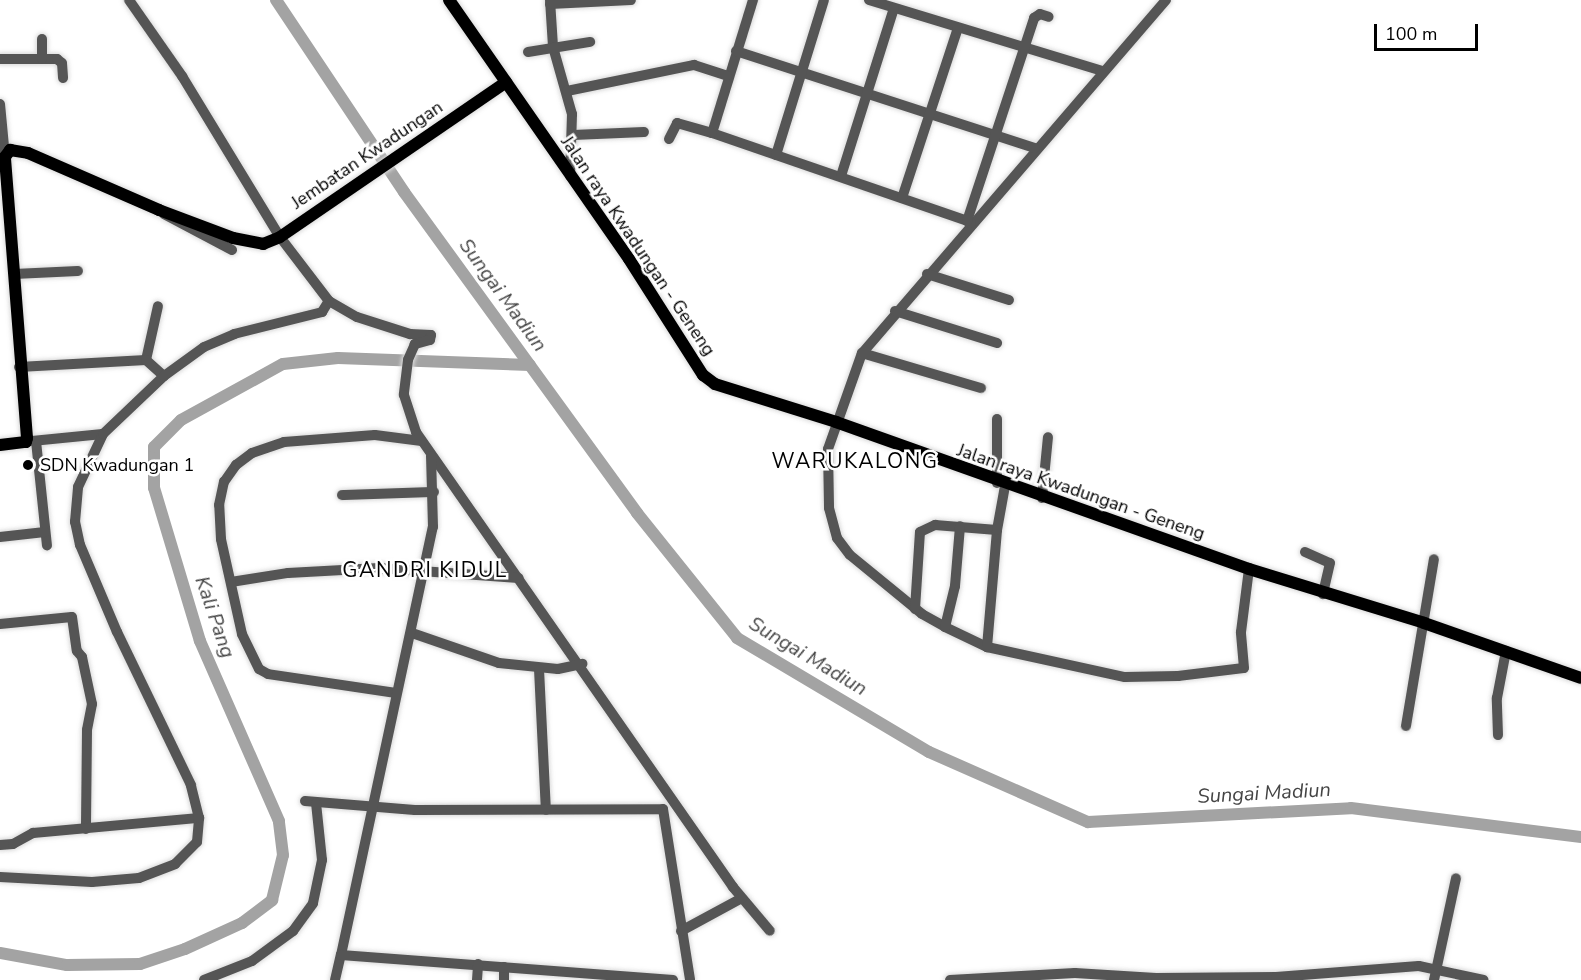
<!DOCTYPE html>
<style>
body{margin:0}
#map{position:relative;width:1581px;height:980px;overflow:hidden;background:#fff;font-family:"Nunito Sans",sans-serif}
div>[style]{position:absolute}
.river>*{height:12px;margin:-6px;padding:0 6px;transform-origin:6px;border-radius:6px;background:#a3a3a3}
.roads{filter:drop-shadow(0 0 2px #dbdbdb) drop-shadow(0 0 2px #dbdbdb)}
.minor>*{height:10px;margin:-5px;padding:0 5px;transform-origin:5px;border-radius:5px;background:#555}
.major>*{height:12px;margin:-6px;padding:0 6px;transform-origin:6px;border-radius:6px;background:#000}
.dots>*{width:16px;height:16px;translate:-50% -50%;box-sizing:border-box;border:3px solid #fff;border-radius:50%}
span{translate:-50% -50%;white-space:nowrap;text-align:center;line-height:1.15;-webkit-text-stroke:5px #fff;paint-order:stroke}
.street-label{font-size:18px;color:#000}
.poi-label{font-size:18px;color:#000}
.left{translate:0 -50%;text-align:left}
.water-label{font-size:20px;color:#444;font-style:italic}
.quarter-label{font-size:21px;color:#000;letter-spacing:1.5px}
.scale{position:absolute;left:1374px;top:24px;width:104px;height:27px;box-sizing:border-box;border:3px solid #000;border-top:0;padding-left:8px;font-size:18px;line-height:21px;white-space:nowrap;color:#000;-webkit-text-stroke:4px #fff;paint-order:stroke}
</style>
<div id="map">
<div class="river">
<i style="left:276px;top:0;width:231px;rotate:56.3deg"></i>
<i style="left:404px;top:192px;width:397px;rotate:54deg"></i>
<i style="left:637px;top:513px;width:160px;rotate:51.3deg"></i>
<i style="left:737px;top:638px;width:223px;rotate:30.7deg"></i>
<i style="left:929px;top:752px;width:174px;rotate:23.8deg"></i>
<i style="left:1088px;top:822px;width:263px;rotate:-3deg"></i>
<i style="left:1351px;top:808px;width:232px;rotate:7.2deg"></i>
<i style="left:0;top:953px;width:68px;rotate:10.2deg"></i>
<i style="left:67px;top:965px;width:73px;rotate:-0.8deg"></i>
<i style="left:140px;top:964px;width:47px;rotate:-18.4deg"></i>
<i style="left:185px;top:949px;width:63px;rotate:-24.5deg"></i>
<i style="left:242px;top:923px;width:38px;rotate:-37deg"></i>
<i style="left:272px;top:900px;width:46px;rotate:-76.3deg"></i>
<i style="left:283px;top:855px;width:34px;rotate:-97deg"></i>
<i style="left:279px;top:821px;width:197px;rotate:-113.7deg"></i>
<i style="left:200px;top:641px;width:160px;rotate:-106.7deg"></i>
<i style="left:154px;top:488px;width:41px;rotate:-90deg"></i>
<i style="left:154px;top:447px;width:38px;rotate:-45deg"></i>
<i style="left:181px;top:420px;width:116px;rotate:-28.8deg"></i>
<i style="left:283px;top:364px;width:55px;rotate:-6.2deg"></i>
<i style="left:338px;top:358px;width:192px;rotate:2.1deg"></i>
</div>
<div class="roads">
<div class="minor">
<i style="left:129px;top:0;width:93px;rotate:55.1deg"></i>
<i style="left:182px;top:76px;width:188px;rotate:58.7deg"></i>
<i style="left:280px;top:237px;width:81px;rotate:52.6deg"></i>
<i style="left:329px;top:301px;width:32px;rotate:30deg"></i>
<i style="left:357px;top:317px;width:56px;rotate:17.8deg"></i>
<i style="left:410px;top:334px;width:21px;rotate:3deg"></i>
<i style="left:431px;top:335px;width:5px;rotate:101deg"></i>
<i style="left:430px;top:340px;width:16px;rotate:165deg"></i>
<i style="left:415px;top:344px;width:17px;rotate:114deg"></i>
<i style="left:408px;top:360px;width:35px;rotate:97deg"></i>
<i style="left:404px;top:395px;width:39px;rotate:72deg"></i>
<i style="left:416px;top:432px;width:555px;rotate:55.13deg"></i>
<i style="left:733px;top:887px;width:57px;rotate:49.9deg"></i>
<i style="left:550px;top:0;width:47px;rotate:86.3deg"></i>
<i style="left:553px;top:47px;width:70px;rotate:74.2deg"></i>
<i style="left:572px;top:114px;width:62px;rotate:91.8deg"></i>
<i style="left:753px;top:0;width:139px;rotate:107.1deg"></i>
<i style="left:712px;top:133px;width:270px;rotate:19deg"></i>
<i style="left:869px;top:0;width:244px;rotate:16.9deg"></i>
<i style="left:1166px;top:0;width:466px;rotate:130.7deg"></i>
<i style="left:862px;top:353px;width:102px;rotate:109.5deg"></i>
<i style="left:828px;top:449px;width:59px;rotate:89deg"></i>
<i style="left:829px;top:508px;width:31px;rotate:75deg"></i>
<i style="left:837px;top:538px;width:21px;rotate:53deg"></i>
<i style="left:850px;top:555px;width:93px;rotate:39.3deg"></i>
<i style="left:922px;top:614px;width:26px;rotate:29deg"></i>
<i style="left:945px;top:627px;width:47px;rotate:25.5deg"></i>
<i style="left:987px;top:647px;width:141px;rotate:12.3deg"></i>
<i style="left:1125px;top:677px;width:53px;rotate:-1.1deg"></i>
<i style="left:1178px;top:676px;width:66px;rotate:-6.9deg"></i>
<i style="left:1244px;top:668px;width:36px;rotate:-95deg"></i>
<i style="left:1241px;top:632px;width:64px;rotate:-82.8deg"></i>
<i style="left:550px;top:4px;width:81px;rotate:-2.8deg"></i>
<i style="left:736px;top:51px;width:314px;rotate:18deg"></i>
<i style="left:528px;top:52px;width:63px;rotate:-9.2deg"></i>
<i style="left:0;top:59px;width:57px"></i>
<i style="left:57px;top:59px;width:6px;rotate:39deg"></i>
<i style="left:62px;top:63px;width:15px;rotate:86deg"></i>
<i style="left:42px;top:59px;width:20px;rotate:-90deg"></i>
<i style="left:567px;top:91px;width:130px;rotate:-11.6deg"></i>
<i style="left:694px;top:65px;width:35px;rotate:18deg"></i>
<i style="left:0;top:104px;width:53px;rotate:84.6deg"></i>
<i style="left:573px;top:135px;width:71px;rotate:-2.4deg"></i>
<i style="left:669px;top:139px;width:18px;rotate:-63deg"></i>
<i style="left:677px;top:123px;width:36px;rotate:16deg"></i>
<i style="left:776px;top:155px;width:162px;rotate:-72.8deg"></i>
<i style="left:841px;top:176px;width:176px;rotate:-72.5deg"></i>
<i style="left:902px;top:198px;width:179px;rotate:-71.8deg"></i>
<i style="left:164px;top:214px;width:77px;rotate:27.9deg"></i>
<i style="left:971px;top:223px;width:4px;rotate:-153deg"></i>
<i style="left:967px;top:221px;width:214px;rotate:-71.7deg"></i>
<i style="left:1034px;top:18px;width:7px;rotate:-34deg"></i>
<i style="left:1040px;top:14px;width:9px;rotate:18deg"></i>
<i style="left:14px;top:274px;width:64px;rotate:-2.7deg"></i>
<i style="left:927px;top:274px;width:86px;rotate:17.6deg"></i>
<i style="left:895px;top:311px;width:107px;rotate:17.4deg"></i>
<i style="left:862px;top:353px;width:124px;rotate:16.4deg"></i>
<i style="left:146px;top:360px;width:55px;rotate:-77.5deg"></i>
<i style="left:19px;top:367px;width:127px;rotate:-3.2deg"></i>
<i style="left:146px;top:360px;width:24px;rotate:42deg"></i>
<i style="left:32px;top:441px;width:71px;rotate:-5.6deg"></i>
<i style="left:36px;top:441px;width:105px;rotate:84deg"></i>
<i style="left:997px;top:483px;width:64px;rotate:-90deg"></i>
<i style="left:342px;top:495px;width:92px;rotate:-1.9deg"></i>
<i style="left:1042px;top:498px;width:61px;rotate:-84.4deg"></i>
<i style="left:0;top:537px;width:45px;rotate:-6.3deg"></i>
<i style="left:1305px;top:552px;width:27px;rotate:24deg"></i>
<i style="left:1330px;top:563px;width:32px;rotate:103deg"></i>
<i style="left:231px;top:582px;width:58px;rotate:-9deg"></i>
<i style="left:288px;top:573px;width:91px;rotate:-3.1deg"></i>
<i style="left:379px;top:568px;width:140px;rotate:4.1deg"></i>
<i style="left:915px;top:609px;width:77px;rotate:-86.3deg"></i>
<i style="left:920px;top:532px;width:17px;rotate:-25deg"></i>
<i style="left:935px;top:525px;width:62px;rotate:4.6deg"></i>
<i style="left:0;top:624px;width:72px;rotate:-5.6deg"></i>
<i style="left:72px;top:617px;width:34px;rotate:82deg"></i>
<i style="left:77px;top:651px;width:8px;rotate:50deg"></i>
<i style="left:82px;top:657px;width:48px;rotate:78deg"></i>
<i style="left:92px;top:704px;width:26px;rotate:101deg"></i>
<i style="left:87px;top:730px;width:99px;rotate:90.6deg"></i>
<i style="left:945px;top:627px;width:42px;rotate:-76.3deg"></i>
<i style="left:955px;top:586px;width:60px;rotate:-85.2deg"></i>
<i style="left:412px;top:633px;width:92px;rotate:19deg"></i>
<i style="left:499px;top:663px;width:59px;rotate:5.8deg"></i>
<i style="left:558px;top:669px;width:25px;rotate:-12deg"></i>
<i style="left:987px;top:647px;width:117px;rotate:-85.1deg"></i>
<i style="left:997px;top:530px;width:45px;rotate:-79.7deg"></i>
<i style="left:539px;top:669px;width:141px;rotate:87.2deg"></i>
<i style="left:396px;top:693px;width:129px;rotate:-171.6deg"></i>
<i style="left:268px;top:674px;width:10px;rotate:-151deg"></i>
<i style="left:259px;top:669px;width:39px;rotate:-116deg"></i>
<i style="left:242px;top:634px;width:97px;rotate:-102.5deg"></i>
<i style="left:221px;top:539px;width:34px;rotate:-93deg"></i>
<i style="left:219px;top:505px;width:24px;rotate:-78deg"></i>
<i style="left:224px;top:482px;width:21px;rotate:-55deg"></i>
<i style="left:236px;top:465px;width:20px;rotate:-37deg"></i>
<i style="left:252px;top:453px;width:34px;rotate:-19deg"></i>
<i style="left:284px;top:442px;width:91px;rotate:-4.4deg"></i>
<i style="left:375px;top:435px;width:47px;rotate:7.3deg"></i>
<i style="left:1406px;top:726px;width:169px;rotate:-80.5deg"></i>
<i style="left:1498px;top:735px;width:37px;rotate:-92deg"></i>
<i style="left:1497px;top:698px;width:48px;rotate:-79.2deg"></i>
<i style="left:305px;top:801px;width:110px;rotate:4.7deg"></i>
<i style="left:415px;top:810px;width:248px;rotate:-0.2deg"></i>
<i style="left:663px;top:809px;width:173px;rotate:81deg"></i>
<i style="left:0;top:845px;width:13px;rotate:-4deg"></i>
<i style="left:13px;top:844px;width:23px;rotate:-29deg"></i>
<i style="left:33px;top:833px;width:167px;rotate:-5.2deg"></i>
<i style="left:0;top:877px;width:92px;rotate:3.1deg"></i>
<i style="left:92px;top:882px;width:47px;rotate:-4.9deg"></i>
<i style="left:139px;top:878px;width:39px;rotate:-21deg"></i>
<i style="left:175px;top:864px;width:31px;rotate:-45deg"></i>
<i style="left:197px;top:842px;width:24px;rotate:-85deg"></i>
<i style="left:199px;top:818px;width:34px;rotate:-104deg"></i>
<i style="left:191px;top:785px;width:170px;rotate:-115.8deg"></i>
<i style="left:117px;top:632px;width:95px;rotate:-113deg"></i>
<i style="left:80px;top:545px;width:24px;rotate:-102deg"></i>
<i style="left:75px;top:522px;width:35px;rotate:-85deg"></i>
<i style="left:78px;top:487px;width:59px;rotate:-64.7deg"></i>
<i style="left:103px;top:434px;width:84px;rotate:-43.6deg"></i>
<i style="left:164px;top:376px;width:49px;rotate:-35.9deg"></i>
<i style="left:204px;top:347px;width:33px;rotate:-23deg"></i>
<i style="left:234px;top:334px;width:91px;rotate:-14deg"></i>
<i style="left:322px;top:312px;width:13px;rotate:-58deg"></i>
<i style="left:681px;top:931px;width:69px;rotate:-28.4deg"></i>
<i style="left:341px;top:955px;width:438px;rotate:-77.9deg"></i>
<i style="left:433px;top:527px;width:71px;rotate:-91.6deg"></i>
<i style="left:504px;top:967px;width:13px;rotate:90deg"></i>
<i style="left:204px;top:980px;width:52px;rotate:-21.6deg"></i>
<i style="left:252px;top:961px;width:51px;rotate:-36.2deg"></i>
<i style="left:293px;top:931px;width:34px;rotate:-54deg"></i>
<i style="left:313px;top:903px;width:44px;rotate:-78.2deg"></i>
<i style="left:322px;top:860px;width:57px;rotate:-96deg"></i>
<i style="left:335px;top:980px;width:26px;rotate:-77deg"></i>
<i style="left:341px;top:955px;width:333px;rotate:4.3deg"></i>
<i style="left:477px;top:980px;width:16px;rotate:-86deg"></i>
<i style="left:950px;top:980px;width:125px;rotate:-3.2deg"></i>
<i style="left:1075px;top:973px;width:81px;rotate:3.5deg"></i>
<i style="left:1156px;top:978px;width:120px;rotate:-0.5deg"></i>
<i style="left:1276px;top:977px;width:143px;rotate:-4.4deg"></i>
<i style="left:1419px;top:966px;width:66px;rotate:12.2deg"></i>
<i style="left:1434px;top:980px;width:104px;rotate:-77.8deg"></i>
</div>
<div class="major">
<i style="left:449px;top:0;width:315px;rotate:55.2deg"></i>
<i style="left:629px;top:259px;width:138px;rotate:57.5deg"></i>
<i style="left:703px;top:375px;width:15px;rotate:37deg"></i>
<i style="left:715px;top:384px;width:127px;rotate:17.4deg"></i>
<i style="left:836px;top:422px;width:438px;rotate:19.6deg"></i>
<i style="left:1249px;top:569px;width:183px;rotate:17.1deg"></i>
<i style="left:1424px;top:623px;width:166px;rotate:19.3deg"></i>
<i style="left:0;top:445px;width:26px;rotate:-7deg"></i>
<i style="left:26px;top:442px;width:4px;rotate:-76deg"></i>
<i style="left:27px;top:438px;width:282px;rotate:-94.5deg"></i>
<i style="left:5px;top:157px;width:9px;rotate:-54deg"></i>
<i style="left:10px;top:150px;width:18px;rotate:9deg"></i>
<i style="left:28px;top:153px;width:143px;rotate:23.5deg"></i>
<i style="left:159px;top:210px;width:79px;rotate:20.7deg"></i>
<i style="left:233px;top:238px;width:31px;rotate:11deg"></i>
<i style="left:263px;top:244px;width:18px;rotate:-22deg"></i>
<i style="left:280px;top:237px;width:274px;rotate:-34.4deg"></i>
</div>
</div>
<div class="dots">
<i style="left:28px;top:465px;background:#000"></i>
</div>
<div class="street-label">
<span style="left:367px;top:155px;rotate:-34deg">Jembatan Kwadungan</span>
<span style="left:638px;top:246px;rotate:56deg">Jalan raya Kwadungan - Geneng</span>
<span style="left:1081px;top:492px;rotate:19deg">Jalan raya Kwadungan - Geneng</span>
</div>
<div class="poi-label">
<span class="left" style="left:40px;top:465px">SDN Kwadungan 1</span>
</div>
<div class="water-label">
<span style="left:503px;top:295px;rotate:54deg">Sungai Madiun</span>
<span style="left:215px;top:617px;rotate:71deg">Kali Pang</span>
<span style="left:808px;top:656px;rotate:31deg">Sungai Madiun</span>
<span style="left:1264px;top:793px;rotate:-3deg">Sungai Madiun</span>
</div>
<div class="quarter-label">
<span style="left:855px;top:461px">WARUKALONG</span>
<span style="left:425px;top:570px">GANDRI KIDUL</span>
</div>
<div class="scale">100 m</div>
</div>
